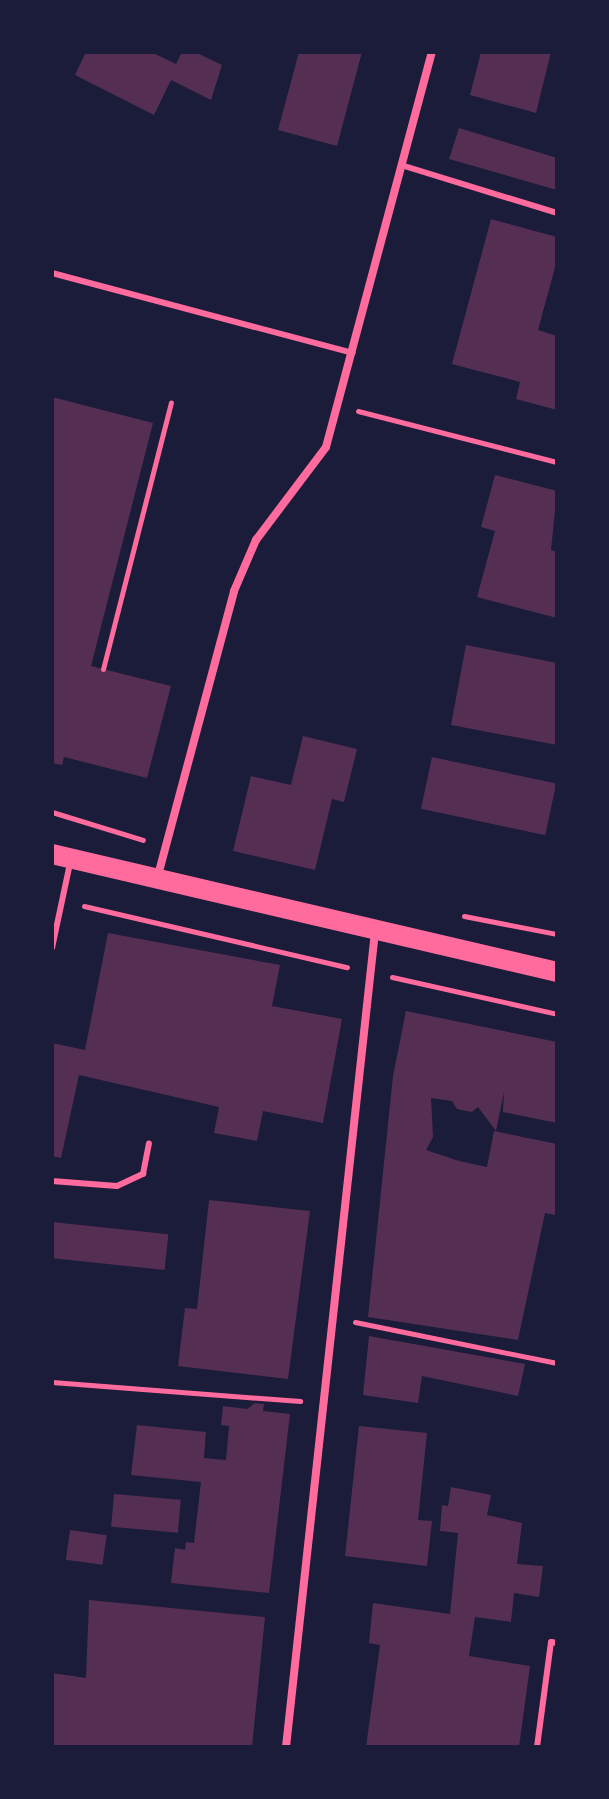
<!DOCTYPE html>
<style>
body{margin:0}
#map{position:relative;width:609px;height:1799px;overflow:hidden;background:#1b1b3a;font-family:Cabin,sans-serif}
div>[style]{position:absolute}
.building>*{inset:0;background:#542f53;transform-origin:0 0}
.path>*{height:5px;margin:-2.5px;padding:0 2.5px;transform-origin:2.5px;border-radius:2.5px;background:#ff6b9d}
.service>*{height:6px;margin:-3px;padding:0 3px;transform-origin:3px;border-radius:3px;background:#ff6b9d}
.minor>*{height:8px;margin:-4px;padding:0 4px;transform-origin:4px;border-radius:4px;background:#ff6b9d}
.primary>*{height:20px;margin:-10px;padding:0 10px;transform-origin:10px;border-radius:10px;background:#ff6b9d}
span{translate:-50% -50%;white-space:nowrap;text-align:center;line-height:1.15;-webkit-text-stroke:8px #1b1b3a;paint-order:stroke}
.frame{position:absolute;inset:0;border:54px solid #1b1b3a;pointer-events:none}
</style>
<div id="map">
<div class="building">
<i style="clip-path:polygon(86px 52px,151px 52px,176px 64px,182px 52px,195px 52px,222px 65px,211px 100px,171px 80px,154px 115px,75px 75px)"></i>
<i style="clip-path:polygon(299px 52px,362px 52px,337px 146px,278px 130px)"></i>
<i style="clip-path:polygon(481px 52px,551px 52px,536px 113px,470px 95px)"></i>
<i style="clip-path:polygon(459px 128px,557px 158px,557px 190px,449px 159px)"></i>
<i style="clip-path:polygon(491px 219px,557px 237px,557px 260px,538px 330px,557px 336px,557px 410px,516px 399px,520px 382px,452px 364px)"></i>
<i style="clip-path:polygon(52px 397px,153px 423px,91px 666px,171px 686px,147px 778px,64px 757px,62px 765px,52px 763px)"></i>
<i style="clip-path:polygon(495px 475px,557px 491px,551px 550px,557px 552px,557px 618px,477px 597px,495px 531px,481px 527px)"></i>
<i style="clip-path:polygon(466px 645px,557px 663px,557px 745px,451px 725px)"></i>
<i style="clip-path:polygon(303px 736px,357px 749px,344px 802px,332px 799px,315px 870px,233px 851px,251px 776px,291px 785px)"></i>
<i style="left:432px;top:757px;width:127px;height:53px;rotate:12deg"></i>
<i style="clip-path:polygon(108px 933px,280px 965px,272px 1006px,342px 1019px,323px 1123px,263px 1111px,257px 1141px,214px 1133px,219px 1107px,79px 1075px,61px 1158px,52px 1156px,52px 1043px,85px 1050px)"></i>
<i style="clip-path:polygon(406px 1011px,557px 1042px,557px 1123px,503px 1112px,504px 1092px,496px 1131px,478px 1107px,472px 1112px,457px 1109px,452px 1101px,431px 1098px,433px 1137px,426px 1150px,459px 1161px,487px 1167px,494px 1131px,557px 1144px,557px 1205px,555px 1215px,545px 1213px,518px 1340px,368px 1317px,393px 1076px)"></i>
<i style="clip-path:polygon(209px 1200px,310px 1211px,288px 1379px,178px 1366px,185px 1308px,197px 1309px)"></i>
<i style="left:52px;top:1222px;width:117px;height:36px;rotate:6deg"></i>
<i style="clip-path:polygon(369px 1336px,525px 1364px,518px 1396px,422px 1376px,418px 1403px,363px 1395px)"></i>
<i style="clip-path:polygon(255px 1403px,264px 1404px,263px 1411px,290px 1414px,269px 1593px,171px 1583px,175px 1548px,185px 1550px,186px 1542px,194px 1543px,201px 1482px,131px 1475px,137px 1425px,206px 1432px,204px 1458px,226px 1460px,229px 1426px,221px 1425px,223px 1406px,247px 1409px)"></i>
<i style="clip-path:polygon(359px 1426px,427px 1433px,418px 1520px,432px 1521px,427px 1566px,345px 1556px)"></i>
<i style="clip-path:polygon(451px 1487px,491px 1495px,487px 1515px,522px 1523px,517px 1564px,543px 1566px,539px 1597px,514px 1593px,511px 1622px,475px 1617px,469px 1656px,530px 1666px,519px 1747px,366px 1747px,380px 1645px,369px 1643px,373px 1603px,450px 1614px,458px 1533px,440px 1531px,442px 1505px,448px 1506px)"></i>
<i style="left:114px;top:1494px;width:67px;height:33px;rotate:5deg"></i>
<i style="left:70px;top:1530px;width:37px;height:30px;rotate:8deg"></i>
<i style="clip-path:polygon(89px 1600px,265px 1617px,252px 1747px,52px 1747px,52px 1673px,86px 1678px)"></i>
</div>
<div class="path">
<i style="left:358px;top:411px;width:205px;rotate:14.4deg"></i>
<i style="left:103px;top:669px;width:275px;rotate:-75.7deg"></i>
<i style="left:52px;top:812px;width:95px;rotate:17.1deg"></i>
<i style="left:84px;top:906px;width:270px;rotate:13.1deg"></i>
<i style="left:464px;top:916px;width:95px;rotate:11deg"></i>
<i style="left:392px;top:977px;width:169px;rotate:12.6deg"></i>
<i style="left:355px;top:1322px;width:206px;rotate:11.5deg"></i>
<i style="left:52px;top:1382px;width:249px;rotate:4.4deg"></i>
</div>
<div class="service">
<i style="left:401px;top:165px;width:163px;rotate:17.1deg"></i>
<i style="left:52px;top:273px;width:311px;rotate:14.9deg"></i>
<i style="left:52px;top:948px;width:87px;rotate:-78deg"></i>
<i style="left:52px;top:1181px;width:65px;rotate:4.4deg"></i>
<i style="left:117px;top:1186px;width:29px;rotate:-25deg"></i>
<i style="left:143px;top:1174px;width:31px;rotate:-79deg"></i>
<i style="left:537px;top:1747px;width:106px;rotate:-82.4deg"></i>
<i style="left:551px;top:1642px;width:6px;rotate:9deg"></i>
</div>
<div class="minor">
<i style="left:157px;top:879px;width:298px;rotate:-75deg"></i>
<i style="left:234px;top:591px;width:56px;rotate:-66.7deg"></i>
<i style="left:256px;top:540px;width:116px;rotate:-53deg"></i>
<i style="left:326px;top:447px;width:409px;rotate:-75deg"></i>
<i style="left:286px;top:1747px;width:820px;rotate:-83.77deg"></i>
</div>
<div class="primary">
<i style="left:52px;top:854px;width:519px;rotate:13.15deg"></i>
</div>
<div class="frame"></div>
</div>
